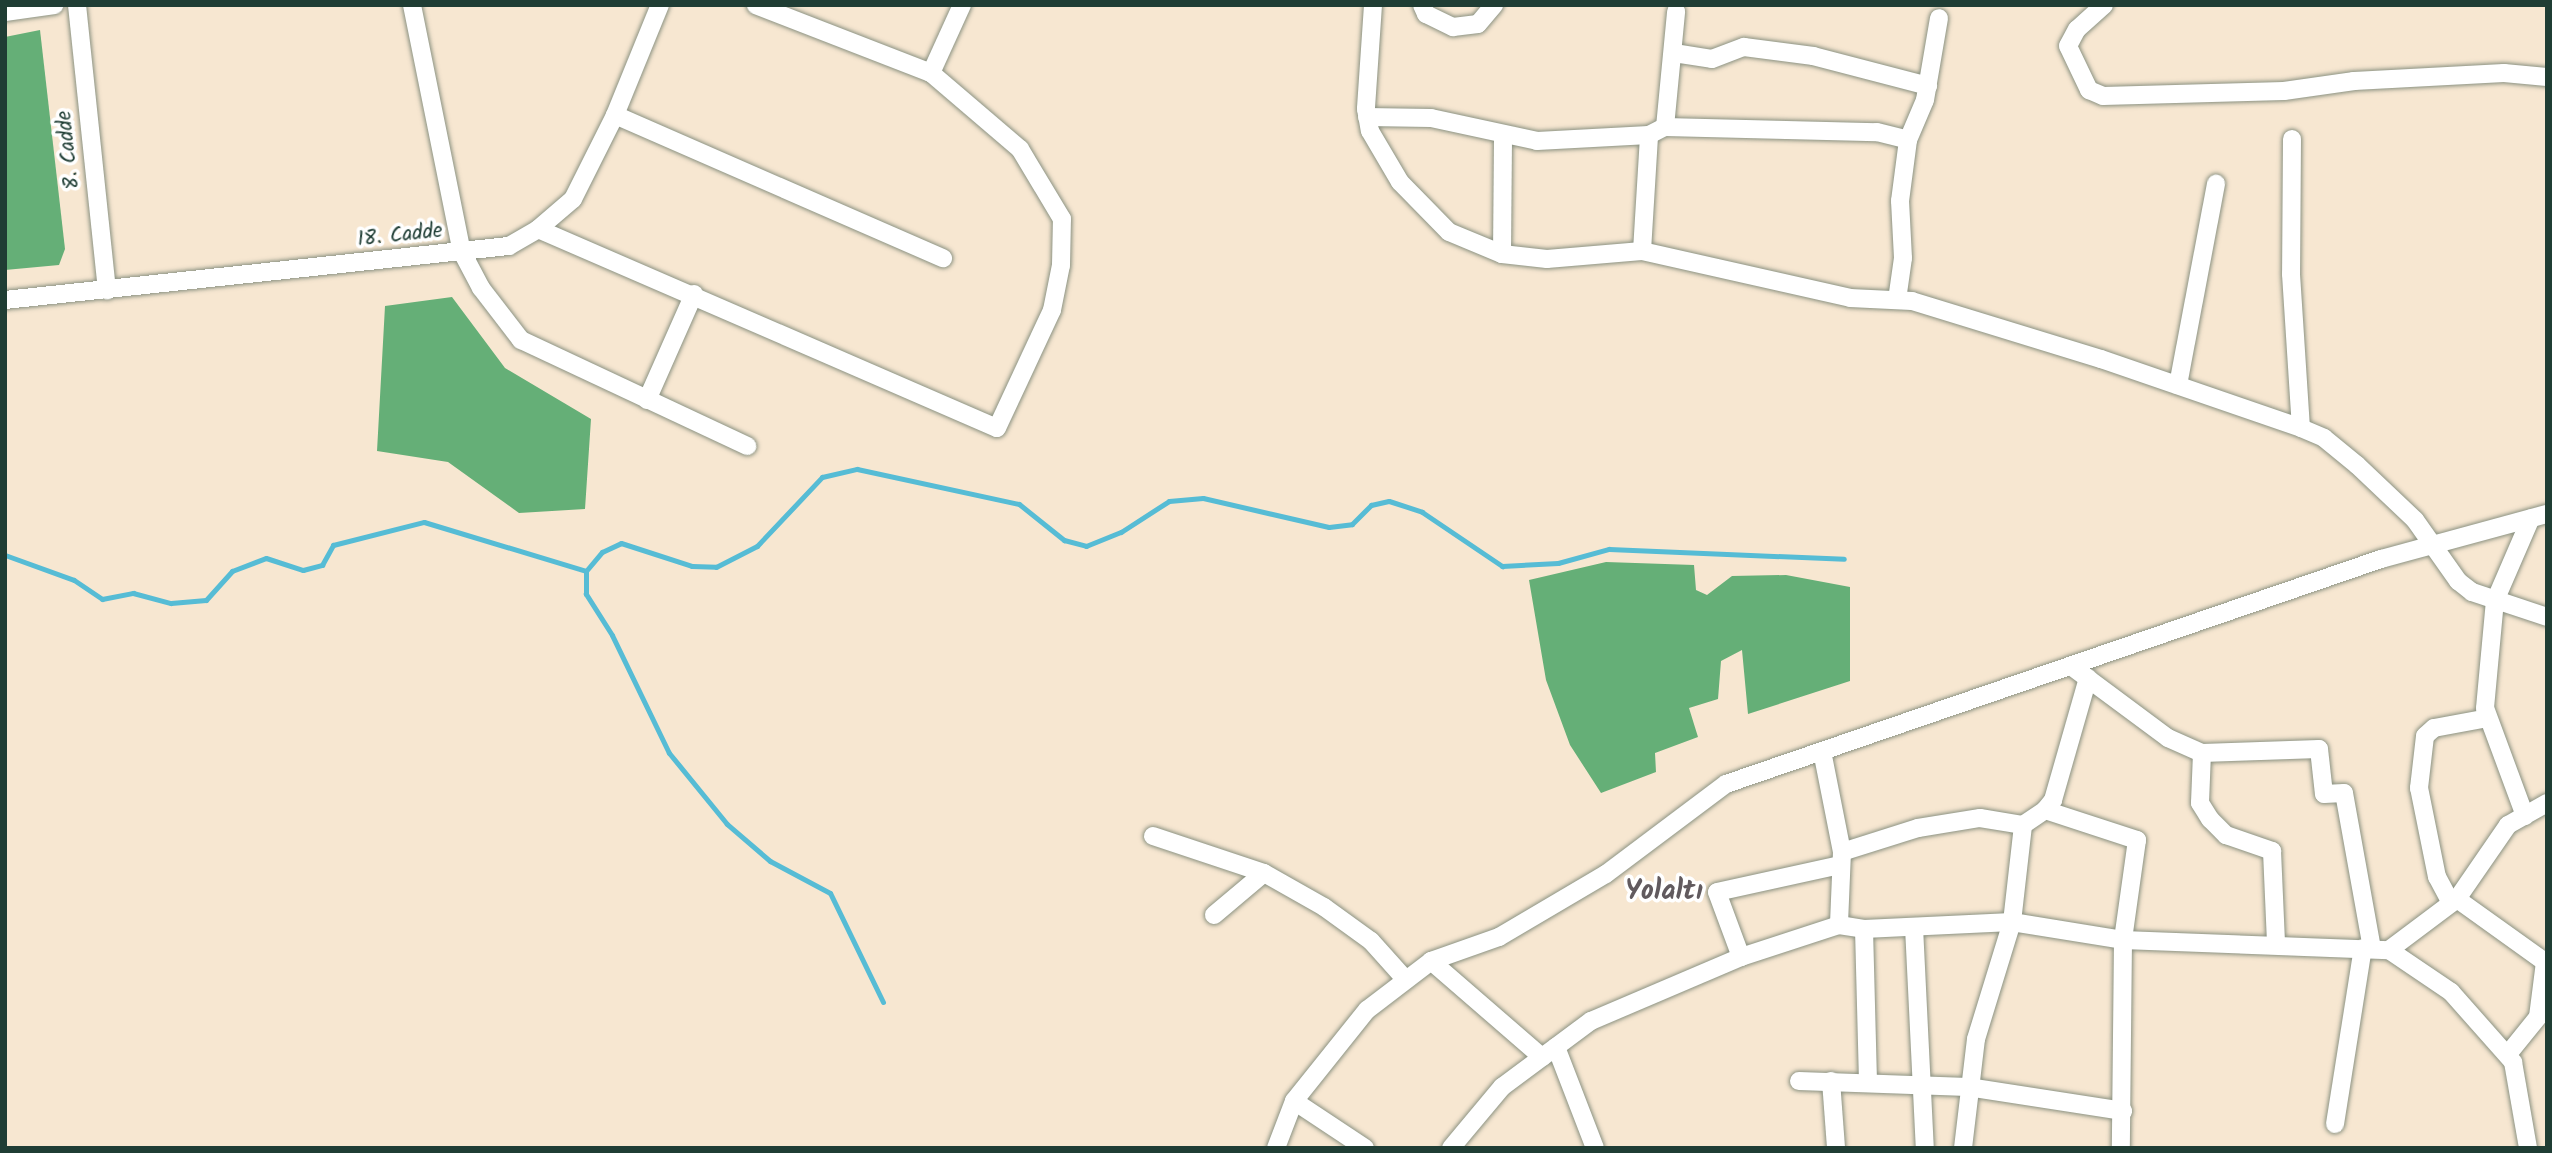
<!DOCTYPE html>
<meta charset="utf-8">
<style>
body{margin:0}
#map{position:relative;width:2552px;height:1153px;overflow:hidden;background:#f7e7d1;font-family:Kalam,sans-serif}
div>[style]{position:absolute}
.forest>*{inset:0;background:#65af77}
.stream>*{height:5px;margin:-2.5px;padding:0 2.5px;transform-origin:2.5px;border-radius:2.5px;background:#56bcd5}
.roads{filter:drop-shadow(0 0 2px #8b9282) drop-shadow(0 0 2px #8b9282)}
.minor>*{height:18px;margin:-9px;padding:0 9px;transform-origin:9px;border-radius:9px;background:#fff}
span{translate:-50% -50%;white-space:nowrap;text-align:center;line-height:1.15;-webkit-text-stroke:7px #fff;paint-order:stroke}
.street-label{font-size:21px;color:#1f3d34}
.district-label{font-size:28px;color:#615a5e;font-weight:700}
.frame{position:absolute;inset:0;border:7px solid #1f3d34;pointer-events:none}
</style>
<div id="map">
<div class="forest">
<i style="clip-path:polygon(40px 30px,65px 249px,59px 265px,5px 270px,5px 37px)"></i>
<i style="clip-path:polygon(452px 297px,505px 368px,591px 419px,585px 509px,519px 513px,448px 462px,377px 451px,385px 306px)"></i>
<i style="clip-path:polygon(1606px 562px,1694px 565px,1696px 590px,1707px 595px,1732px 576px,1786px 575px,1850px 587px,1850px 681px,1748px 714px,1742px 650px,1721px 661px,1718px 699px,1689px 708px,1698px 737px,1655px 753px,1656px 772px,1601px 793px,1570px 745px,1546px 680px,1529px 580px)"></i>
</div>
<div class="stream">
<i style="left:5px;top:555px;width:73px;rotate:19.9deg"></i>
<i style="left:74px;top:580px;width:34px;rotate:34deg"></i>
<i style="left:102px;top:599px;width:32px;rotate:-11deg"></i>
<i style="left:133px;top:593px;width:39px;rotate:15deg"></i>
<i style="left:171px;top:603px;width:35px;rotate:-5deg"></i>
<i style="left:206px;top:600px;width:39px;rotate:-48deg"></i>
<i style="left:232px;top:571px;width:36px;rotate:-21deg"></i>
<i style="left:266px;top:558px;width:39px;rotate:18deg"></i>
<i style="left:303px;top:570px;width:20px;rotate:-15deg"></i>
<i style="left:322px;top:565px;width:23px;rotate:-61deg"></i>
<i style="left:333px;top:545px;width:94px;rotate:-14.2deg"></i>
<i style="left:424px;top:522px;width:169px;rotate:16.8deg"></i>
<i style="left:883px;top:1002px;width:121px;rotate:-115.9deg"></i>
<i style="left:830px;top:893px;width:68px;rotate:-151.9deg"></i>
<i style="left:770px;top:861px;width:57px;rotate:-139.3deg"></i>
<i style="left:727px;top:824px;width:92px;rotate:-129.2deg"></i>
<i style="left:669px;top:753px;width:131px;rotate:-115.8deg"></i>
<i style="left:612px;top:635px;width:49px;rotate:-122.4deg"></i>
<i style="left:586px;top:594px;width:23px;rotate:-90deg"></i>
<i style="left:586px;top:571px;width:25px;rotate:-50deg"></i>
<i style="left:602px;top:552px;width:21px;rotate:-25deg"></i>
<i style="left:621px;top:543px;width:75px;rotate:17.9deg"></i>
<i style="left:692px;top:566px;width:24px;rotate:2deg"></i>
<i style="left:716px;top:567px;width:46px;rotate:-27.1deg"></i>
<i style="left:757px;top:546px;width:95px;rotate:-46.7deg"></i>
<i style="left:822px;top:477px;width:36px;rotate:-13deg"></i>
<i style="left:857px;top:469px;width:166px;rotate:12.2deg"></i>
<i style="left:1019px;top:504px;width:58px;rotate:38.7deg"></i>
<i style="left:1064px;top:540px;width:23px;rotate:15deg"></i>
<i style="left:1086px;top:546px;width:38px;rotate:-22deg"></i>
<i style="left:1121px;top:532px;width:57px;rotate:-32.9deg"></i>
<i style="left:1169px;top:501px;width:34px;rotate:-5deg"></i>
<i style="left:1203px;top:498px;width:129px;rotate:13deg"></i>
<i style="left:1329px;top:527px;width:23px;rotate:-7deg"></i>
<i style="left:1352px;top:524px;width:27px;rotate:-45deg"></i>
<i style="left:1371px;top:505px;width:18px;rotate:-13deg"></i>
<i style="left:1389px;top:501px;width:35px;rotate:18deg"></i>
<i style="left:1422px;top:512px;width:97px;rotate:34deg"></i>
<i style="left:1502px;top:566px;width:56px;rotate:-3.1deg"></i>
<i style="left:1558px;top:563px;width:53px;rotate:-15.4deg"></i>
<i style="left:1609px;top:549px;width:235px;rotate:2.4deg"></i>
</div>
<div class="roads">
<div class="minor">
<i style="left:77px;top:5px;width:287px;rotate:84deg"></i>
<i style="left:412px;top:5px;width:252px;rotate:78.6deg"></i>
<i style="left:462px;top:252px;width:41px;rotate:62.2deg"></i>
<i style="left:481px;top:288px;width:66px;rotate:52.4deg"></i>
<i style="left:521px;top:340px;width:250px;rotate:25.1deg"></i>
<i style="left:1373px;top:5px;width:104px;rotate:93.9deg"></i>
<i style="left:1366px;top:109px;width:22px;rotate:80deg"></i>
<i style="left:1370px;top:131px;width:59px;rotate:59.5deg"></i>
<i style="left:1400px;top:182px;width:70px;rotate:45.6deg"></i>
<i style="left:1449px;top:232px;width:57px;rotate:22.5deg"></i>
<i style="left:1502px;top:254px;width:45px;rotate:6.3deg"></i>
<i style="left:1547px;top:259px;width:95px;rotate:-4.8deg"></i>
<i style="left:1642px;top:251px;width:213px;rotate:12.7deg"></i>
<i style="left:1850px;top:298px;width:62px;rotate:2.8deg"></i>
<i style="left:1912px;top:301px;width:198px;rotate:17.1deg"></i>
<i style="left:2101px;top:359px;width:212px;rotate:19deg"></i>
<i style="left:2301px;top:428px;width:25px;rotate:23deg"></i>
<i style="left:2324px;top:438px;width:43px;rotate:39.3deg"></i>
<i style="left:2357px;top:465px;width:80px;rotate:43.5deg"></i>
<i style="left:2415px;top:520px;width:75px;rotate:54.8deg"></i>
<i style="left:2458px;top:581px;width:18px;rotate:38deg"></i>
<i style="left:2472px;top:592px;width:79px;rotate:18.4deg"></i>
<i style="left:1422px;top:5px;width:10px;rotate:66deg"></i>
<i style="left:1426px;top:14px;width:30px;rotate:26deg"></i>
<i style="left:1453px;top:27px;width:25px;rotate:-7deg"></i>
<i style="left:1478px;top:24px;width:25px;rotate:-50deg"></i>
<i style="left:2104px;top:5px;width:36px;rotate:138deg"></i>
<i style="left:2077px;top:29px;width:19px;rotate:118deg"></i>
<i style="left:2068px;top:46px;width:49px;rotate:64.5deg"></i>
<i style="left:2089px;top:90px;width:15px;rotate:23deg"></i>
<i style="left:2103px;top:96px;width:181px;rotate:-1.6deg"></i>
<i style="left:2284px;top:91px;width:71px;rotate:-8.1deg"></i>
<i style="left:2354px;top:81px;width:150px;rotate:-3.1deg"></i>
<i style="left:2504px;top:73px;width:43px;rotate:5.3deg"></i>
<i style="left:5px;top:12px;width:50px;rotate:-8deg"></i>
<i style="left:1674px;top:53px;width:38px;rotate:9deg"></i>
<i style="left:1712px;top:59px;width:34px;rotate:-21deg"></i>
<i style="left:1744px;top:47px;width:70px;rotate:7.4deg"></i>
<i style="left:1813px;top:56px;width:119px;rotate:14.6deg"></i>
<i style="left:931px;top:73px;width:75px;rotate:-65.5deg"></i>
<i style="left:615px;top:115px;width:358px;rotate:23.6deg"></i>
<i style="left:1367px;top:117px;width:64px;rotate:0.9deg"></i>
<i style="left:1431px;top:118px;width:108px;rotate:12.2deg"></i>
<i style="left:1537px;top:141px;width:112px;rotate:-3.1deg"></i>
<i style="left:1649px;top:135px;width:18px;rotate:-27deg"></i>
<i style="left:1665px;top:127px;width:212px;rotate:1.4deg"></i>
<i style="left:1877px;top:132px;width:32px;rotate:14deg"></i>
<i style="left:1665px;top:127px;width:116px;rotate:-84.5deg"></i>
<i style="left:2292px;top:139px;width:135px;rotate:90.4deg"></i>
<i style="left:2291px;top:274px;width:154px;rotate:86.3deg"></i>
<i style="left:538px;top:229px;width:500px;rotate:23.44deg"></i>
<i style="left:997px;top:428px;width:130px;rotate:-65deg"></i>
<i style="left:1052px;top:310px;width:46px;rotate:-78.7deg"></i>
<i style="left:1061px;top:265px;width:46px;rotate:-88.8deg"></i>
<i style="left:1062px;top:219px;width:82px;rotate:-121deg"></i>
<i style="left:1020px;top:149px;width:117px;rotate:-139.5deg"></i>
<i style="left:931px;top:73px;width:188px;rotate:-158.8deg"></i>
<i style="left:1642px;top:251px;width:116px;rotate:-86.5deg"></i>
<i style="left:1502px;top:254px;width:117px;rotate:-89.5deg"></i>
<i style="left:5px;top:300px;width:507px;rotate:-6.12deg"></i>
<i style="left:509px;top:246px;width:34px;rotate:-30deg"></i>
<i style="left:538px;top:229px;width:46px;rotate:-40.6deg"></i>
<i style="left:573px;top:199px;width:94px;rotate:-63.4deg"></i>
<i style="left:615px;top:115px;width:119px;rotate:-67.8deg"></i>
<i style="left:1897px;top:300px;width:42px;rotate:-81.9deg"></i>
<i style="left:1903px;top:258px;width:57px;rotate:-93deg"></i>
<i style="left:1900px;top:201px;width:62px;rotate:-82.5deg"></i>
<i style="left:1908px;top:140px;width:43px;rotate:-67deg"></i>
<i style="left:1925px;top:100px;width:83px;rotate:-80.3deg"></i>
<i style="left:2178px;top:385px;width:205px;rotate:-79.3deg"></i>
<i style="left:647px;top:400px;width:116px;rotate:-66.1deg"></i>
<i style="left:2071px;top:666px;width:121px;rotate:36.6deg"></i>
<i style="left:2168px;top:738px;width:37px;rotate:24deg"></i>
<i style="left:2202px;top:753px;width:117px;rotate:-2deg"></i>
<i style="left:2319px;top:749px;width:45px;rotate:83.7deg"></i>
<i style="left:2324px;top:794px;width:20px;rotate:-3deg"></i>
<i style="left:2344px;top:793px;width:158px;rotate:79.8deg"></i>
<i style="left:1822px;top:751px;width:103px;rotate:78.8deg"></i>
<i style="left:1842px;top:852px;width:73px;rotate:92.4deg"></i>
<i style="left:2202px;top:753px;width:50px;rotate:92.3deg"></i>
<i style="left:2200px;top:803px;width:19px;rotate:58deg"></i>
<i style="left:2210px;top:819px;width:23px;rotate:45deg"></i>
<i style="left:2226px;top:835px;width:49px;rotate:19.2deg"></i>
<i style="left:2272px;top:851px;width:92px;rotate:87.5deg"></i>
<i style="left:2045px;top:810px;width:97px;rotate:18.1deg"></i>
<i style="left:2137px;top:840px;width:101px;rotate:98deg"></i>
<i style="left:2123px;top:940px;width:208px;rotate:90.6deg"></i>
<i style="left:2525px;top:816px;width:115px;rotate:-110.3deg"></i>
<i style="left:2485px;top:708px;width:107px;rotate:-84.7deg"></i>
<i style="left:2495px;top:601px;width:90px;rotate:-66.6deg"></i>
<i style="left:1153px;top:836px;width:117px;rotate:18.4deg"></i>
<i style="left:1264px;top:873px;width:69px;rotate:29.5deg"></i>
<i style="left:1324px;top:907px;width:58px;rotate:35.9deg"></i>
<i style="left:1371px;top:941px;width:52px;rotate:48.1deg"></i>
<i style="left:1842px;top:852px;width:80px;rotate:-17.5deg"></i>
<i style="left:1918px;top:828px;width:63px;rotate:-9.2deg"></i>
<i style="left:1980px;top:818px;width:44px;rotate:9.2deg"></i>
<i style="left:2023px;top:825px;width:27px;rotate:-34deg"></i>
<i style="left:2045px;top:810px;width:13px;rotate:-51deg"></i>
<i style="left:2053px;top:800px;width:127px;rotate:-74deg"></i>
<i style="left:2457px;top:899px;width:108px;rotate:35.6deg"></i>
<i style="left:2545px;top:962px;width:55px;rotate:97.3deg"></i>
<i style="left:2538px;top:1017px;width:48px;rotate:129deg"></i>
<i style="left:2451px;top:903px;width:30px;rotate:-118deg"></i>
<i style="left:2437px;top:877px;width:91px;rotate:-101.4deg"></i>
<i style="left:2419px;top:788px;width:52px;rotate:-83.4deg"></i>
<i style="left:2425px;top:736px;width:12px;rotate:-42deg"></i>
<i style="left:2434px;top:728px;width:55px;rotate:-10.5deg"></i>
<i style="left:1214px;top:915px;width:65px;rotate:-40deg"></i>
<i style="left:1914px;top:927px;width:221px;rotate:87.2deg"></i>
<i style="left:1864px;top:929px;width:151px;rotate:88.5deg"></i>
<i style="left:2389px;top:950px;width:85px;rotate:-36.9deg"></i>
<i style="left:2457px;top:899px;width:90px;rotate:-55.4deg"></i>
<i style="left:2508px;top:825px;width:45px;rotate:-29.4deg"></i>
<i style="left:1741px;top:957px;width:69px;rotate:-110.3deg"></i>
<i style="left:1717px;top:892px;width:126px;rotate:-12.4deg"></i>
<i style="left:1431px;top:961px;width:147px;rotate:40.9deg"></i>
<i style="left:1556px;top:1047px;width:108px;rotate:68.9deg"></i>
<i style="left:1799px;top:1081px;width:169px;rotate:2deg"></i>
<i style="left:1968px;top:1087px;width:157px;rotate:8.8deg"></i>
<i style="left:1831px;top:1081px;width:67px;rotate:85.7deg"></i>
<i style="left:1294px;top:1101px;width:85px;rotate:33.5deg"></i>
<i style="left:2335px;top:1124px;width:178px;rotate:-81deg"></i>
<i style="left:1276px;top:1148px;width:50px;rotate:-69deg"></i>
<i style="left:1294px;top:1101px;width:117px;rotate:-51.3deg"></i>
<i style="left:1367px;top:1010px;width:81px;rotate:-37.4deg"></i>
<i style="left:1431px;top:961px;width:72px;rotate:-19.4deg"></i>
<i style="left:1499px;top:937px;width:124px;rotate:-30.5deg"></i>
<i style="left:1606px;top:874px;width:150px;rotate:-36.9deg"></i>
<i style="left:1726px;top:784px;width:693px;rotate:-18.96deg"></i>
<i style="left:2381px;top:559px;width:172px;rotate:-15.2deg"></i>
<i style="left:1451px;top:1148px;width:80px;rotate:-50.1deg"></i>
<i style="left:1502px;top:1087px;width:111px;rotate:-36.6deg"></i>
<i style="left:1591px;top:1021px;width:163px;rotate:-23.1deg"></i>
<i style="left:1741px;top:957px;width:103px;rotate:-18.1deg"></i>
<i style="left:1839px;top:925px;width:25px;rotate:9deg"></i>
<i style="left:1864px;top:929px;width:148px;rotate:-2.7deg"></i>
<i style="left:2012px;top:922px;width:112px;rotate:9.2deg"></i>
<i style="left:2123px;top:940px;width:266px;rotate:2.2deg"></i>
<i style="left:2389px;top:950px;width:75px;rotate:34.1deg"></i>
<i style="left:2451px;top:992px;width:94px;rotate:48.5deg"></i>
<i style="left:2513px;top:1062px;width:87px;rotate:80.1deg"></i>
<i style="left:1963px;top:1148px;width:110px;rotate:-83.2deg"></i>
<i style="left:1976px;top:1039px;width:122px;rotate:-72.9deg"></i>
<i style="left:2012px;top:922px;width:98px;rotate:-83.5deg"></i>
</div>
</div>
<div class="street-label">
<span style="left:69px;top:150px;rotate:-96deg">8. Cadde</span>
<span style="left:400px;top:236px;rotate:-6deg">18. Cadde</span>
</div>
<div class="district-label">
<span style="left:1664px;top:892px">Yolaltı</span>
</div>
<div class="frame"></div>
</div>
